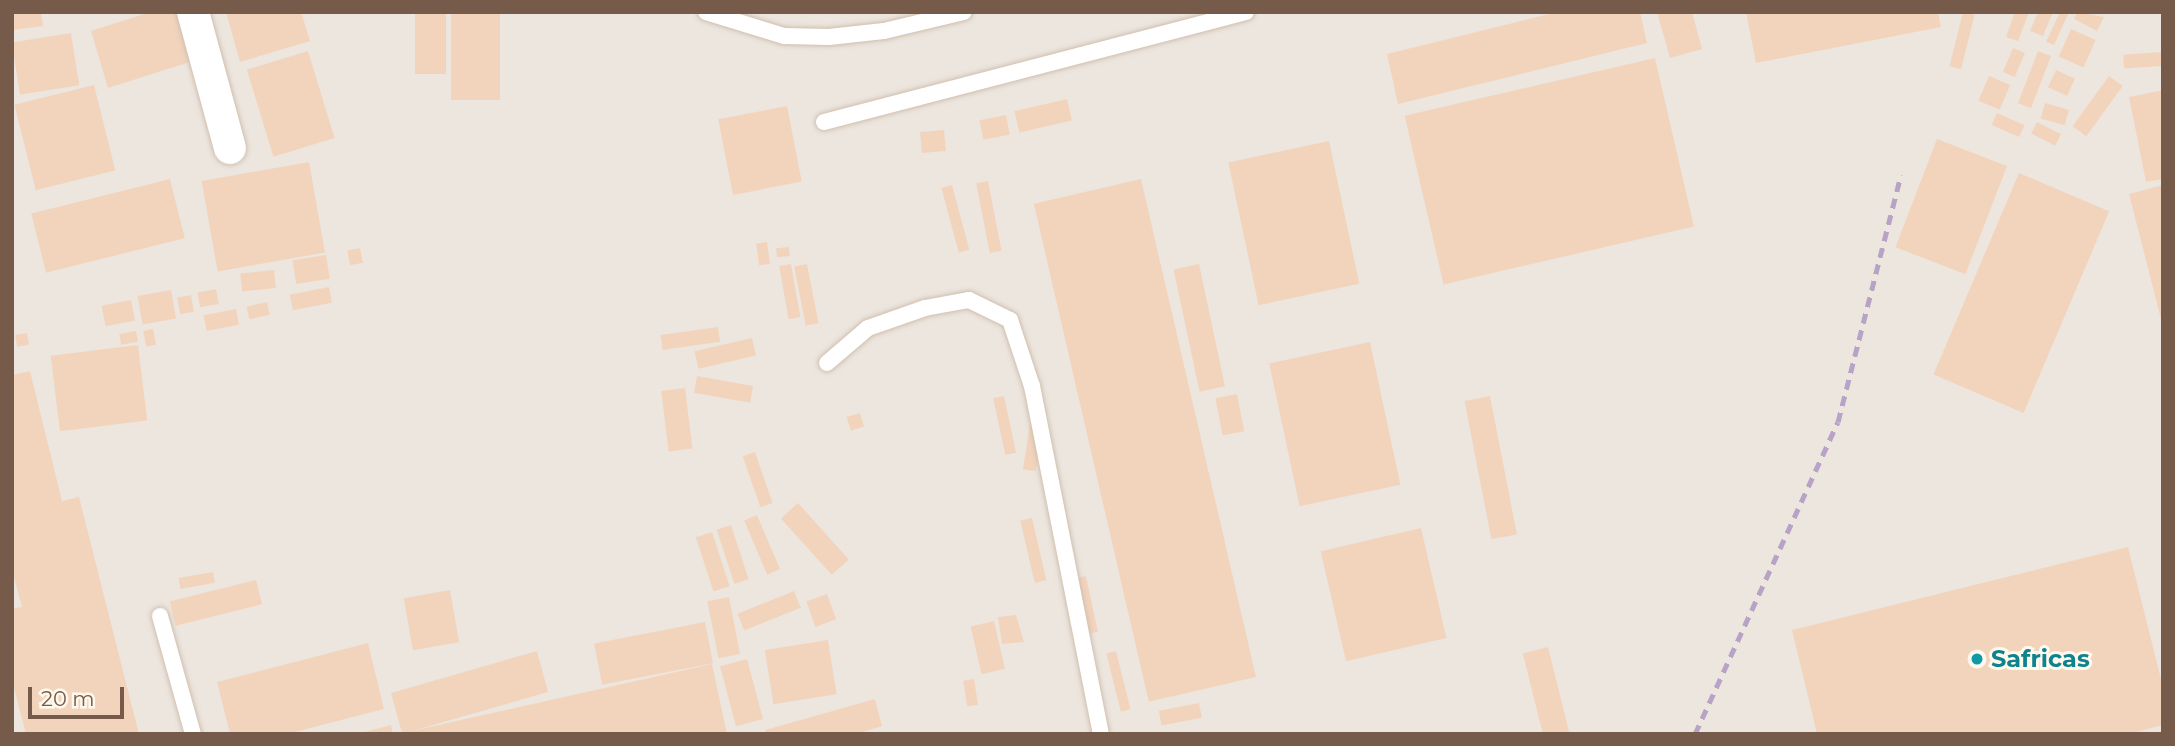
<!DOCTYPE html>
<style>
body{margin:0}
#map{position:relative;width:2175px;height:746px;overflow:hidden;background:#fcf4e5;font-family:Montserrat,sans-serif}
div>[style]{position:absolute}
.industrial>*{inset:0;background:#ece6df;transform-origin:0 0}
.building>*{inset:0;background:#f2d4bd;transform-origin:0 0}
.roads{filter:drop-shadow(0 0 2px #d0bfae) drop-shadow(0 0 2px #d0bfae)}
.service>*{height:16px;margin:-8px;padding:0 8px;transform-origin:8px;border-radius:8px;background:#fff}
.minor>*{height:32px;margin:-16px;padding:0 16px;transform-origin:16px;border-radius:16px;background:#fff}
.rail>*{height:5px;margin-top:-2.5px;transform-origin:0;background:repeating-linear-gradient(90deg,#b8a3c6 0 10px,transparent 0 17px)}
.dots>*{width:19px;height:19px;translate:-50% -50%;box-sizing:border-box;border:4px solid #fff8ec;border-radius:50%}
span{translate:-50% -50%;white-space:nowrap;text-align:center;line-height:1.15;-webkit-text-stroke:6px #fff8ec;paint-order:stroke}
.culture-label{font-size:24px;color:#0d838f;font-weight:700}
.left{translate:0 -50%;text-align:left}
.frame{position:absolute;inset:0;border:14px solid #765b4a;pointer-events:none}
.scale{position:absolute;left:28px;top:687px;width:96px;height:32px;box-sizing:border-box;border:4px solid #765b4a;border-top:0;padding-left:9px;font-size:21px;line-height:24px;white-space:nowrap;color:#765b4a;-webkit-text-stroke:5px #fff8ec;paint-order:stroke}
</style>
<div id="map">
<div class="industrial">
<i style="left:12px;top:12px;width:2151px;height:722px"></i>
</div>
<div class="building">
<i style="clip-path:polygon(12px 12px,41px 12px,43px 26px,12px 30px)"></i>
<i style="clip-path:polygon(150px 12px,178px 12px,193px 61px,108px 88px,91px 31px)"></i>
<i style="clip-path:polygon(226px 12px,301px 12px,310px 41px,240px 62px)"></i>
<i style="left:415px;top:12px;width:31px;height:62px"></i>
<i style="left:451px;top:12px;width:49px;height:88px"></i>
<i style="clip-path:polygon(1557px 12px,1640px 12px,1647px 43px,1398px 104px,1387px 54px)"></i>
<i style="clip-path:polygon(1657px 12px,1692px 12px,1702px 49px,1670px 58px)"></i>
<i style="clip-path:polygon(1746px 12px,1938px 12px,1941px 27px,1756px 63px)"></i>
<i style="left:1963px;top:12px;width:12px;height:56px;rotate:14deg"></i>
<i style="clip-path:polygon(2015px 12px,2029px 12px,2018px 41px,2006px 37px)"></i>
<i style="clip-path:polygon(2038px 12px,2053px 12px,2043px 36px,2030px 31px)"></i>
<i style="clip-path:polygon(2060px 12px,2069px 12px,2054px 45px,2046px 42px)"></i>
<i style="clip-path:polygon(2077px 12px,2104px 17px,2097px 31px,2074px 19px)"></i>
<i style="left:2071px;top:29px;width:27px;height:30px;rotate:24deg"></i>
<i style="left:71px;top:33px;width:53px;height:60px;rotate:81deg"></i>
<i style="left:2013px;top:48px;width:13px;height:26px;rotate:23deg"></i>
<i style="left:308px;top:51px;width:91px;height:64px;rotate:73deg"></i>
<i style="left:2038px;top:51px;width:14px;height:56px;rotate:21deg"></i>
<i style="left:2161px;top:52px;width:14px;height:38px;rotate:86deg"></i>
<i style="left:1655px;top:58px;width:173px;height:257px;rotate:77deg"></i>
<i style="left:2056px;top:70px;width:21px;height:19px;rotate:25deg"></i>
<i style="left:1989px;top:76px;width:23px;height:27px;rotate:23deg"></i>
<i style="left:2109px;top:76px;width:17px;height:62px;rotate:36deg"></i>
<i style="left:94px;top:85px;width:88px;height:82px;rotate:76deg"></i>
<i style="clip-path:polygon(2163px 90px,2163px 179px,2146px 182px,2129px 97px)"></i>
<i style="left:1067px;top:99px;width:22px;height:54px;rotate:77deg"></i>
<i style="left:2045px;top:103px;width:25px;height:16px;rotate:16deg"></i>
<i style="left:787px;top:106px;width:77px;height:70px;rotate:79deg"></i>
<i style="left:1997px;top:113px;width:30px;height:13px;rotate:24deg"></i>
<i style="left:1006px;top:115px;width:20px;height:27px;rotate:79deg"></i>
<i style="left:2037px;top:122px;width:27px;height:13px;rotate:27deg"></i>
<i style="left:944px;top:130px;width:21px;height:24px;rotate:85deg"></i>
<i style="left:1937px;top:139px;width:75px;height:116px;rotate:21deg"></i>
<i style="left:1329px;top:141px;width:146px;height:103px;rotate:78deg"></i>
<i style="left:309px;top:162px;width:92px;height:109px;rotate:80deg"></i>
<i style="left:2019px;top:173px;width:98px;height:219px;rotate:23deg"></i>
<i style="left:170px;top:179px;width:61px;height:143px;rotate:76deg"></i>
<i style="left:1141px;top:179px;width:511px;height:110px;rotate:77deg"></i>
<i style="left:988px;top:181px;width:71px;height:12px;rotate:79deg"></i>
<i style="left:952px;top:185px;width:67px;height:11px;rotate:75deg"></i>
<i style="clip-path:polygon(2163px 185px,2163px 323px,2162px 323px,2129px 194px)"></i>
<i style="left:767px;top:242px;width:22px;height:11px;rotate:82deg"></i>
<i style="left:789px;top:247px;width:9px;height:13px;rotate:84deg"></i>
<i style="left:360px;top:248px;width:15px;height:13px;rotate:79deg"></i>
<i style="left:326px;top:255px;width:24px;height:34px;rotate:81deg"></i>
<i style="left:791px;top:264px;width:54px;height:12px;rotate:80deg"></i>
<i style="left:807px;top:264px;width:60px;height:13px;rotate:79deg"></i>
<i style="left:1199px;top:264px;width:125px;height:26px;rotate:78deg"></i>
<i style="left:274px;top:270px;width:18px;height:34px;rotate:84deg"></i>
<i style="left:329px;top:287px;width:16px;height:40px;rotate:79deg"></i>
<i style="left:216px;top:289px;width:15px;height:19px;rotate:79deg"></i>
<i style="left:171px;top:290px;width:29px;height:34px;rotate:80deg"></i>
<i style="left:191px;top:295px;width:17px;height:14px;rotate:80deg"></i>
<i style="left:131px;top:300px;width:21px;height:30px;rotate:79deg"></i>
<i style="left:267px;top:302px;width:13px;height:21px;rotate:77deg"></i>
<i style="left:236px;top:309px;width:16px;height:33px;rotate:79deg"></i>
<i style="left:718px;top:327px;width:15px;height:58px;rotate:82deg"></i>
<i style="left:153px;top:329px;width:16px;height:10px;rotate:79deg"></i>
<i style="left:136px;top:331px;width:11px;height:17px;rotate:80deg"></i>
<i style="left:27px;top:333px;width:12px;height:12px;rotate:81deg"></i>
<i style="left:752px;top:338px;width:18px;height:59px;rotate:77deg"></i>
<i style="left:1370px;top:342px;width:146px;height:103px;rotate:78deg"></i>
<i style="left:138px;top:345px;width:76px;height:88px;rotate:83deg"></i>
<i style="clip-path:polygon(30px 371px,62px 501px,79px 497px,139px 734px,26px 734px,12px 680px,12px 609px,22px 607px,12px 570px,12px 375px)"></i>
<i style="left:697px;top:376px;width:57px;height:17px;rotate:10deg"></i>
<i style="left:685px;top:388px;width:61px;height:24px;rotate:83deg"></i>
<i style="left:1237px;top:394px;width:38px;height:22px;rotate:79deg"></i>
<i style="left:1004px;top:396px;width:58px;height:11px;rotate:78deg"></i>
<i style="left:1490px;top:396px;width:141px;height:26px;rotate:79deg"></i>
<i style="left:1032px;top:412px;width:13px;height:58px;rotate:9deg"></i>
<i style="left:860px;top:413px;width:14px;height:14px;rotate:73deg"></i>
<i style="left:755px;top:452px;width:54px;height:13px;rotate:71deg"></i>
<i style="left:798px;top:503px;width:76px;height:23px;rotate:48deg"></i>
<i style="left:757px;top:515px;width:59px;height:14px;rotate:67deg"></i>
<i style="left:1032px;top:518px;width:64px;height:12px;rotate:77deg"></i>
<i style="left:731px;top:525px;width:57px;height:15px;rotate:72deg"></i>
<i style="left:1421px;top:528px;width:113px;height:103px;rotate:77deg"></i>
<i style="left:712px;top:532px;width:57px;height:17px;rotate:72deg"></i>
<i style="clip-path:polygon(2128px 547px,2163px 687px,2163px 725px,2129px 734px,1817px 734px,1792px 630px)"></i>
<i style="left:213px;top:572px;width:11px;height:35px;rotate:80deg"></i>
<i style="left:1086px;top:576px;width:57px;height:9px;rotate:78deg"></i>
<i style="left:256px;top:580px;width:25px;height:89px;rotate:76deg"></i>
<i style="left:450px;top:590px;width:53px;height:47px;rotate:80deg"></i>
<i style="left:794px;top:591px;width:18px;height:61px;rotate:68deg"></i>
<i style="left:827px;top:594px;width:27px;height:22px;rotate:70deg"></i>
<i style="left:729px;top:597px;width:58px;height:22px;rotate:79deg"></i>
<i style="clip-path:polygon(1016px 615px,1024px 642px,1002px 644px,998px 617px)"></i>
<i style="left:994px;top:621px;width:49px;height:24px;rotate:77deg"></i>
<i style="left:705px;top:622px;width:42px;height:113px;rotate:79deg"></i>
<i style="left:828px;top:640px;width:55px;height:64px;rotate:81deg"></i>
<i style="clip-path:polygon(368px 643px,384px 709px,287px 734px,230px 734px,217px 682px)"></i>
<i style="left:1548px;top:647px;width:89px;height:26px;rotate:76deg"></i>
<i style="clip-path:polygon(537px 651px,548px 692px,412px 731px,712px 664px,727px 734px,402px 733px,391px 693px)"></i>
<i style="left:1116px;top:651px;width:60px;height:10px;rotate:76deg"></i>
<i style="left:747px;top:659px;width:62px;height:28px;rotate:75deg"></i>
<i style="left:974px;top:679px;width:26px;height:11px;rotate:81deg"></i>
<i style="clip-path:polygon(875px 699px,882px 726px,856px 734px,766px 734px,765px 730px)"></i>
<i style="left:1199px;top:703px;width:15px;height:41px;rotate:79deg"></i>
<i style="clip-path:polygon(391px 725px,393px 734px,361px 734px,361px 733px)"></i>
</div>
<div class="roads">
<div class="service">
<i style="left:706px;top:12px;width:82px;rotate:17.1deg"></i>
<i style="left:784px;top:36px;width:45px;rotate:1.3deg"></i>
<i style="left:829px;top:37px;width:55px;rotate:-6.2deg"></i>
<i style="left:884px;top:31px;width:82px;rotate:-13.4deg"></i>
<i style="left:824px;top:122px;width:436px;rotate:-14.6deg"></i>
<i style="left:827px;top:363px;width:54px;rotate:-40.5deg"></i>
<i style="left:868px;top:328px;width:60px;rotate:-19.3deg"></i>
<i style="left:925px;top:308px;width:45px;rotate:-10.3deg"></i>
<i style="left:969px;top:300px;width:46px;rotate:26deg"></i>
<i style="left:1010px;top:320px;width:70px;rotate:71.6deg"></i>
<i style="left:1032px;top:386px;width:355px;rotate:78.8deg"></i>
<i style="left:160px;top:616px;width:123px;rotate:74.4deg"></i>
</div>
<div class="minor">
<i style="left:193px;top:12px;width:141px;rotate:74.8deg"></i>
</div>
</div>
<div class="rail">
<i style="left:1695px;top:734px;width:343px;rotate:-65.4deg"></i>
<i style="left:1838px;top:422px;width:255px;rotate:-75.7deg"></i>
</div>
<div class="dots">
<i style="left:1977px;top:659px;background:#0f9aa8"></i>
</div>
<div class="culture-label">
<span class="left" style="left:1991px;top:659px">Safricas</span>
</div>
<div class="frame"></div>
<div class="scale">20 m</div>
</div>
